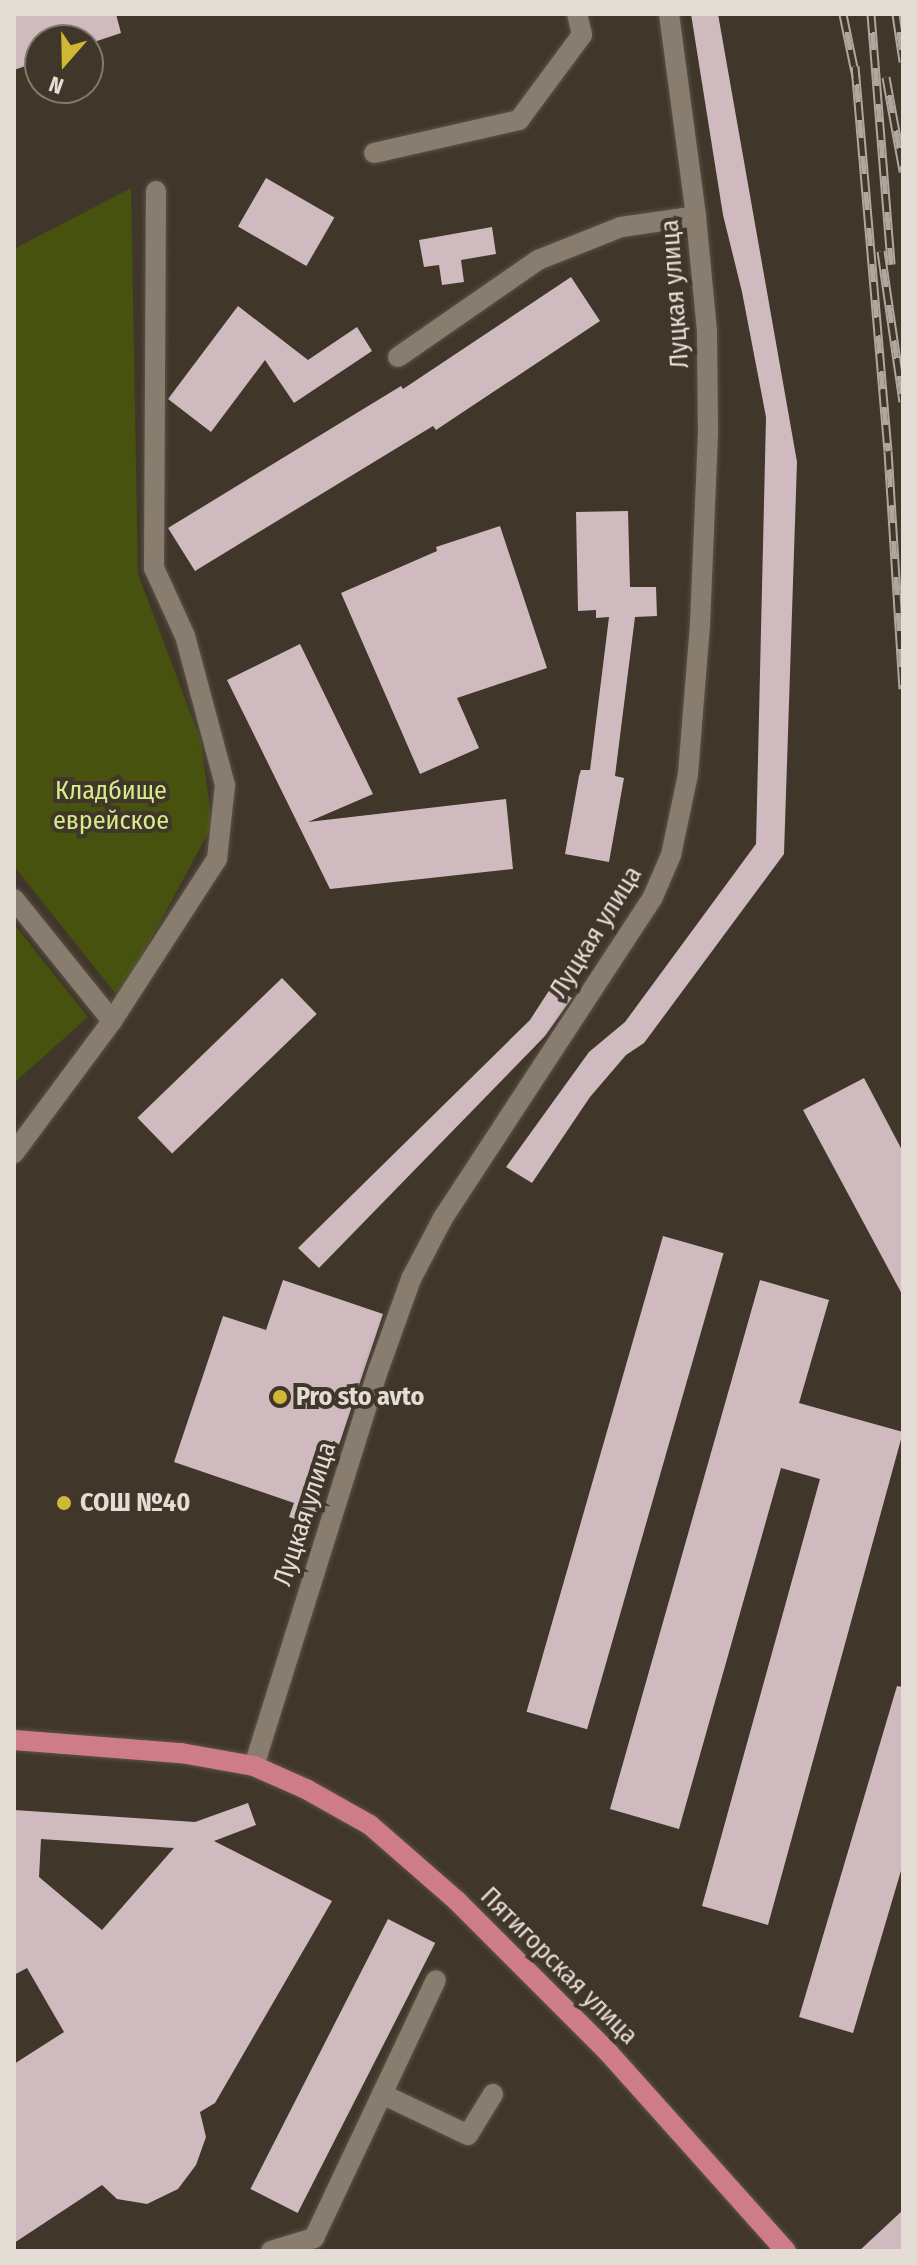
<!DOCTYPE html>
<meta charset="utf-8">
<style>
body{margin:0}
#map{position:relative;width:917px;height:2265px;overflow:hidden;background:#403629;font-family:"Fira Sans Condensed",sans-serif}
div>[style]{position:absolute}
.green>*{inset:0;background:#47520f}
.building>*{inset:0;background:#cfbac0;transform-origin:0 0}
.roads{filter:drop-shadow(0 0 2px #5b5348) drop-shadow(0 0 2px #5b5348)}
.minor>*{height:20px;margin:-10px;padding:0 10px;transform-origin:10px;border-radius:10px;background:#897d6f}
.major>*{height:20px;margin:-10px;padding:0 10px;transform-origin:10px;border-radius:10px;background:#cf7c8a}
.rail>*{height:9px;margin-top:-4.5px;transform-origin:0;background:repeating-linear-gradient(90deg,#403629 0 18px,#b0a89f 0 36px);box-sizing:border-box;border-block:2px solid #b0a89f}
.dots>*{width:22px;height:22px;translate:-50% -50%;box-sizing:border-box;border:4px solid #403629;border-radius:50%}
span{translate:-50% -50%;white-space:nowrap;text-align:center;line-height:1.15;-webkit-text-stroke:8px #403629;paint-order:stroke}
.street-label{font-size:26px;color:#e4ddd6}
.park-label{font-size:26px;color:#d6eb8b}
.poi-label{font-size:26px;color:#e4ddd6;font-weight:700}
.left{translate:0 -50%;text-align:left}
.frame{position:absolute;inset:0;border:16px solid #e4ddd6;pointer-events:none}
.north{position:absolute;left:24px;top:24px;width:80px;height:80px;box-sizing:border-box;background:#403629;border:2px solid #82796e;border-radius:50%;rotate:200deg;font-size:22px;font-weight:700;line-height:32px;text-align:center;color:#e4ddd6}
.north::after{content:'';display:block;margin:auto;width:28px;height:36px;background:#d1b736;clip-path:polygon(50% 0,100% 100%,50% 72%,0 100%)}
</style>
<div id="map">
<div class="green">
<i style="clip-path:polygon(131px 188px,138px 574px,201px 741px,212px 826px,119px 998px,14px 866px,14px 249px)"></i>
<i style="clip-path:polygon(14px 924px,88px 1017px,14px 1083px)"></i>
</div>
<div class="building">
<i style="clip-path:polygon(14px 14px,116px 14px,121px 33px,88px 44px,88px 40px,40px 40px,40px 61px,14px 70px)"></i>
<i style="clip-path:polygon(691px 14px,718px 14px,797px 462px,784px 854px,644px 1043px,626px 1055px,590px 1097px,532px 1183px,506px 1167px,589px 1052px,625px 1022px,756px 844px,766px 417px,742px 292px,723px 215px)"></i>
<i style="left:266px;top:178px;width:79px;height:56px;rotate:30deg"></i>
<i style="clip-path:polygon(492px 227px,496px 254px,461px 260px,464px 282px,442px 285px,439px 265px,424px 267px,419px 240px)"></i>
<i style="clip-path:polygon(571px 277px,600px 321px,436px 430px,433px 426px,195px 571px,168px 528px,401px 386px,403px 389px)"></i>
<i style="clip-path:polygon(238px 306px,308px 360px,357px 327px,372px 351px,294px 403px,265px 360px,211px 432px,168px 399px)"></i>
<i style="clip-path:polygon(628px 511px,630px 587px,656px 587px,657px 616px,635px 617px,615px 776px,624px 778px,609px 862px,565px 854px,579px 776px,581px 770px,590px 770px,609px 617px,596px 618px,596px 610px,578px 611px,576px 512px)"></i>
<i style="clip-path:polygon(500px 526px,547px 668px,457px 698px,479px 748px,420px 774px,341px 593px,437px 551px,436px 547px)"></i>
<i style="clip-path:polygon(300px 644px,373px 794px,308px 822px,506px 799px,513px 869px,330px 889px,227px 680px)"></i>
<i style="left:282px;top:978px;width:50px;height:201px;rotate:46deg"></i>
<i style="clip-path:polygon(552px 986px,572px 998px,545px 1036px,319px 1268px,298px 1248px,530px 1020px)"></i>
<i style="clip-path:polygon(864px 1078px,903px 1152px,903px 1296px,803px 1110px)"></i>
<i style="left:663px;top:1236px;width:63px;height:495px;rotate:16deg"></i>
<i style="clip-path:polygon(283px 1280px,383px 1314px,312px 1525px,289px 1517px,294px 1503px,174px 1462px,223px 1316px,266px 1330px)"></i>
<i style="clip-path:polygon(760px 1280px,829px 1300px,799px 1403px,903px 1432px,768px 1925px,702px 1906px,820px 1479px,781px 1468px,679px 1829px,610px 1809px)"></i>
<i style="clip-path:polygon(897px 1686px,903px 1687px,903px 1864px,853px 2033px,799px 2017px)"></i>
<i style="clip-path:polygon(evenodd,248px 1803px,256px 1825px,214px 1841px,332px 1901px,215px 2103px,200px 2112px,206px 2137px,196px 2165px,178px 2189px,147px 2204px,117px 2199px,102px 2185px,14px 2243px,14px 2064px,64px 2032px,27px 1968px,14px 1975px,14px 1810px,195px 1822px,248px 1803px,41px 1839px,174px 1848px,102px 1930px,39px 1877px,41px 1839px)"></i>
<i style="left:388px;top:1919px;width:53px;height:303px;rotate:27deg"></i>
<i style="clip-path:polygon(903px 2210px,903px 2251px,859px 2251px)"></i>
</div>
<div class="roads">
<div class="minor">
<i style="left:374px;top:153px;width:149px;rotate:-12.8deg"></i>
<i style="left:519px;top:120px;width:106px;rotate:-53.5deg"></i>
<i style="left:582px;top:35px;width:22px;rotate:-103deg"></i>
<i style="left:398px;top:357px;width:170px;rotate:-34.7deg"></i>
<i style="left:538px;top:260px;width:89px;rotate:-21.7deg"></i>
<i style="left:621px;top:227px;width:76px;rotate:-8.3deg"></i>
<i style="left:14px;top:899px;width:156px;rotate:51.2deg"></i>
<i style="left:14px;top:1153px;width:164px;rotate:-53.4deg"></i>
<i style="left:112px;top:1021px;width:193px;rotate:-57.1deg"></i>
<i style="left:217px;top:859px;width:74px;rotate:-83.8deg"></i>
<i style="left:225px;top:785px;width:154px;rotate:-105deg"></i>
<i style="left:185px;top:636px;width:75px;rotate:-114.5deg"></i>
<i style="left:154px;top:568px;width:377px;rotate:-89.7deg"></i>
<i style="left:254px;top:1766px;width:417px;rotate:-72.6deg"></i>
<i style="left:379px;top:1368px;width:95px;rotate:-70.2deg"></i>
<i style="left:411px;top:1279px;width:69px;rotate:-62.3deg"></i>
<i style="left:443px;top:1218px;width:381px;rotate:-56.8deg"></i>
<i style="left:652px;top:899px;width:48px;rotate:-66.6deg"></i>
<i style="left:671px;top:855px;width:83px;rotate:-78.1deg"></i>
<i style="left:688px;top:774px;width:150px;rotate:-85.4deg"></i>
<i style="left:700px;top:624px;width:191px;rotate:-87.6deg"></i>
<i style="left:708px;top:433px;width:102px;rotate:-90.6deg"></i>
<i style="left:707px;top:331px;width:116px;rotate:-95.5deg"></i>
<i style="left:696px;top:216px;width:204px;rotate:-97.6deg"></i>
<i style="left:382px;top:2094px;width:95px;rotate:25.5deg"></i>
<i style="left:468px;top:2135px;width:48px;rotate:-58.6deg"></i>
<i style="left:271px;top:2251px;width:45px;rotate:-16.8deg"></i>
<i style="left:314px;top:2238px;width:285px;rotate:-64.7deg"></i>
</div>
<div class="major">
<i style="left:14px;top:1740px;width:168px;rotate:4.5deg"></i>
<i style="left:181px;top:1753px;width:74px;rotate:10.1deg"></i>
<i style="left:254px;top:1766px;width:57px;rotate:23.9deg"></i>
<i style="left:306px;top:1789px;width:73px;rotate:29.4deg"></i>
<i style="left:370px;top:1825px;width:116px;rotate:41.1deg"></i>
<i style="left:457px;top:1901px;width:214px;rotate:45deg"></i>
<i style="left:608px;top:2052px;width:267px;rotate:48.2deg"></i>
</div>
</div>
<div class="rail">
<i style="left:843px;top:14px;width:64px;rotate:78.3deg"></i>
<i style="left:871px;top:14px;width:251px;rotate:85.4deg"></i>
<i style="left:896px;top:14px;width:48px;rotate:81.5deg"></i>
<i style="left:855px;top:66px;width:386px;rotate:85.1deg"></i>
<i style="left:888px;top:451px;width:238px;rotate:86.4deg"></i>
<i style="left:886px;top:77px;width:96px;rotate:79.7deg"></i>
<i style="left:881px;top:251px;width:152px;rotate:81.7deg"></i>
</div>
<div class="dots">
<i style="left:280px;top:1397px;background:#d1b736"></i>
<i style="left:64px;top:1503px;background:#d1b736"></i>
</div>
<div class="street-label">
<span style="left:675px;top:294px;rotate:-94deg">Луцкая улица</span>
<span style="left:596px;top:932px;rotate:-58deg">Луцкая улица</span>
<span style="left:305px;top:1514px;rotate:-72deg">Луцкая улица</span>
<span style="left:559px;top:1966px;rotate:45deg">Пятигорская улица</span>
</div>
<div class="park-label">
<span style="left:111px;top:806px">Кладбище<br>еврейское</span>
</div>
<div class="poi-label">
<span class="left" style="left:296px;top:1397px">Pro sto avto</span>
<span class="left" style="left:80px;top:1503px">СОШ №40</span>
</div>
<div class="frame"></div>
<div class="north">N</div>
</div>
